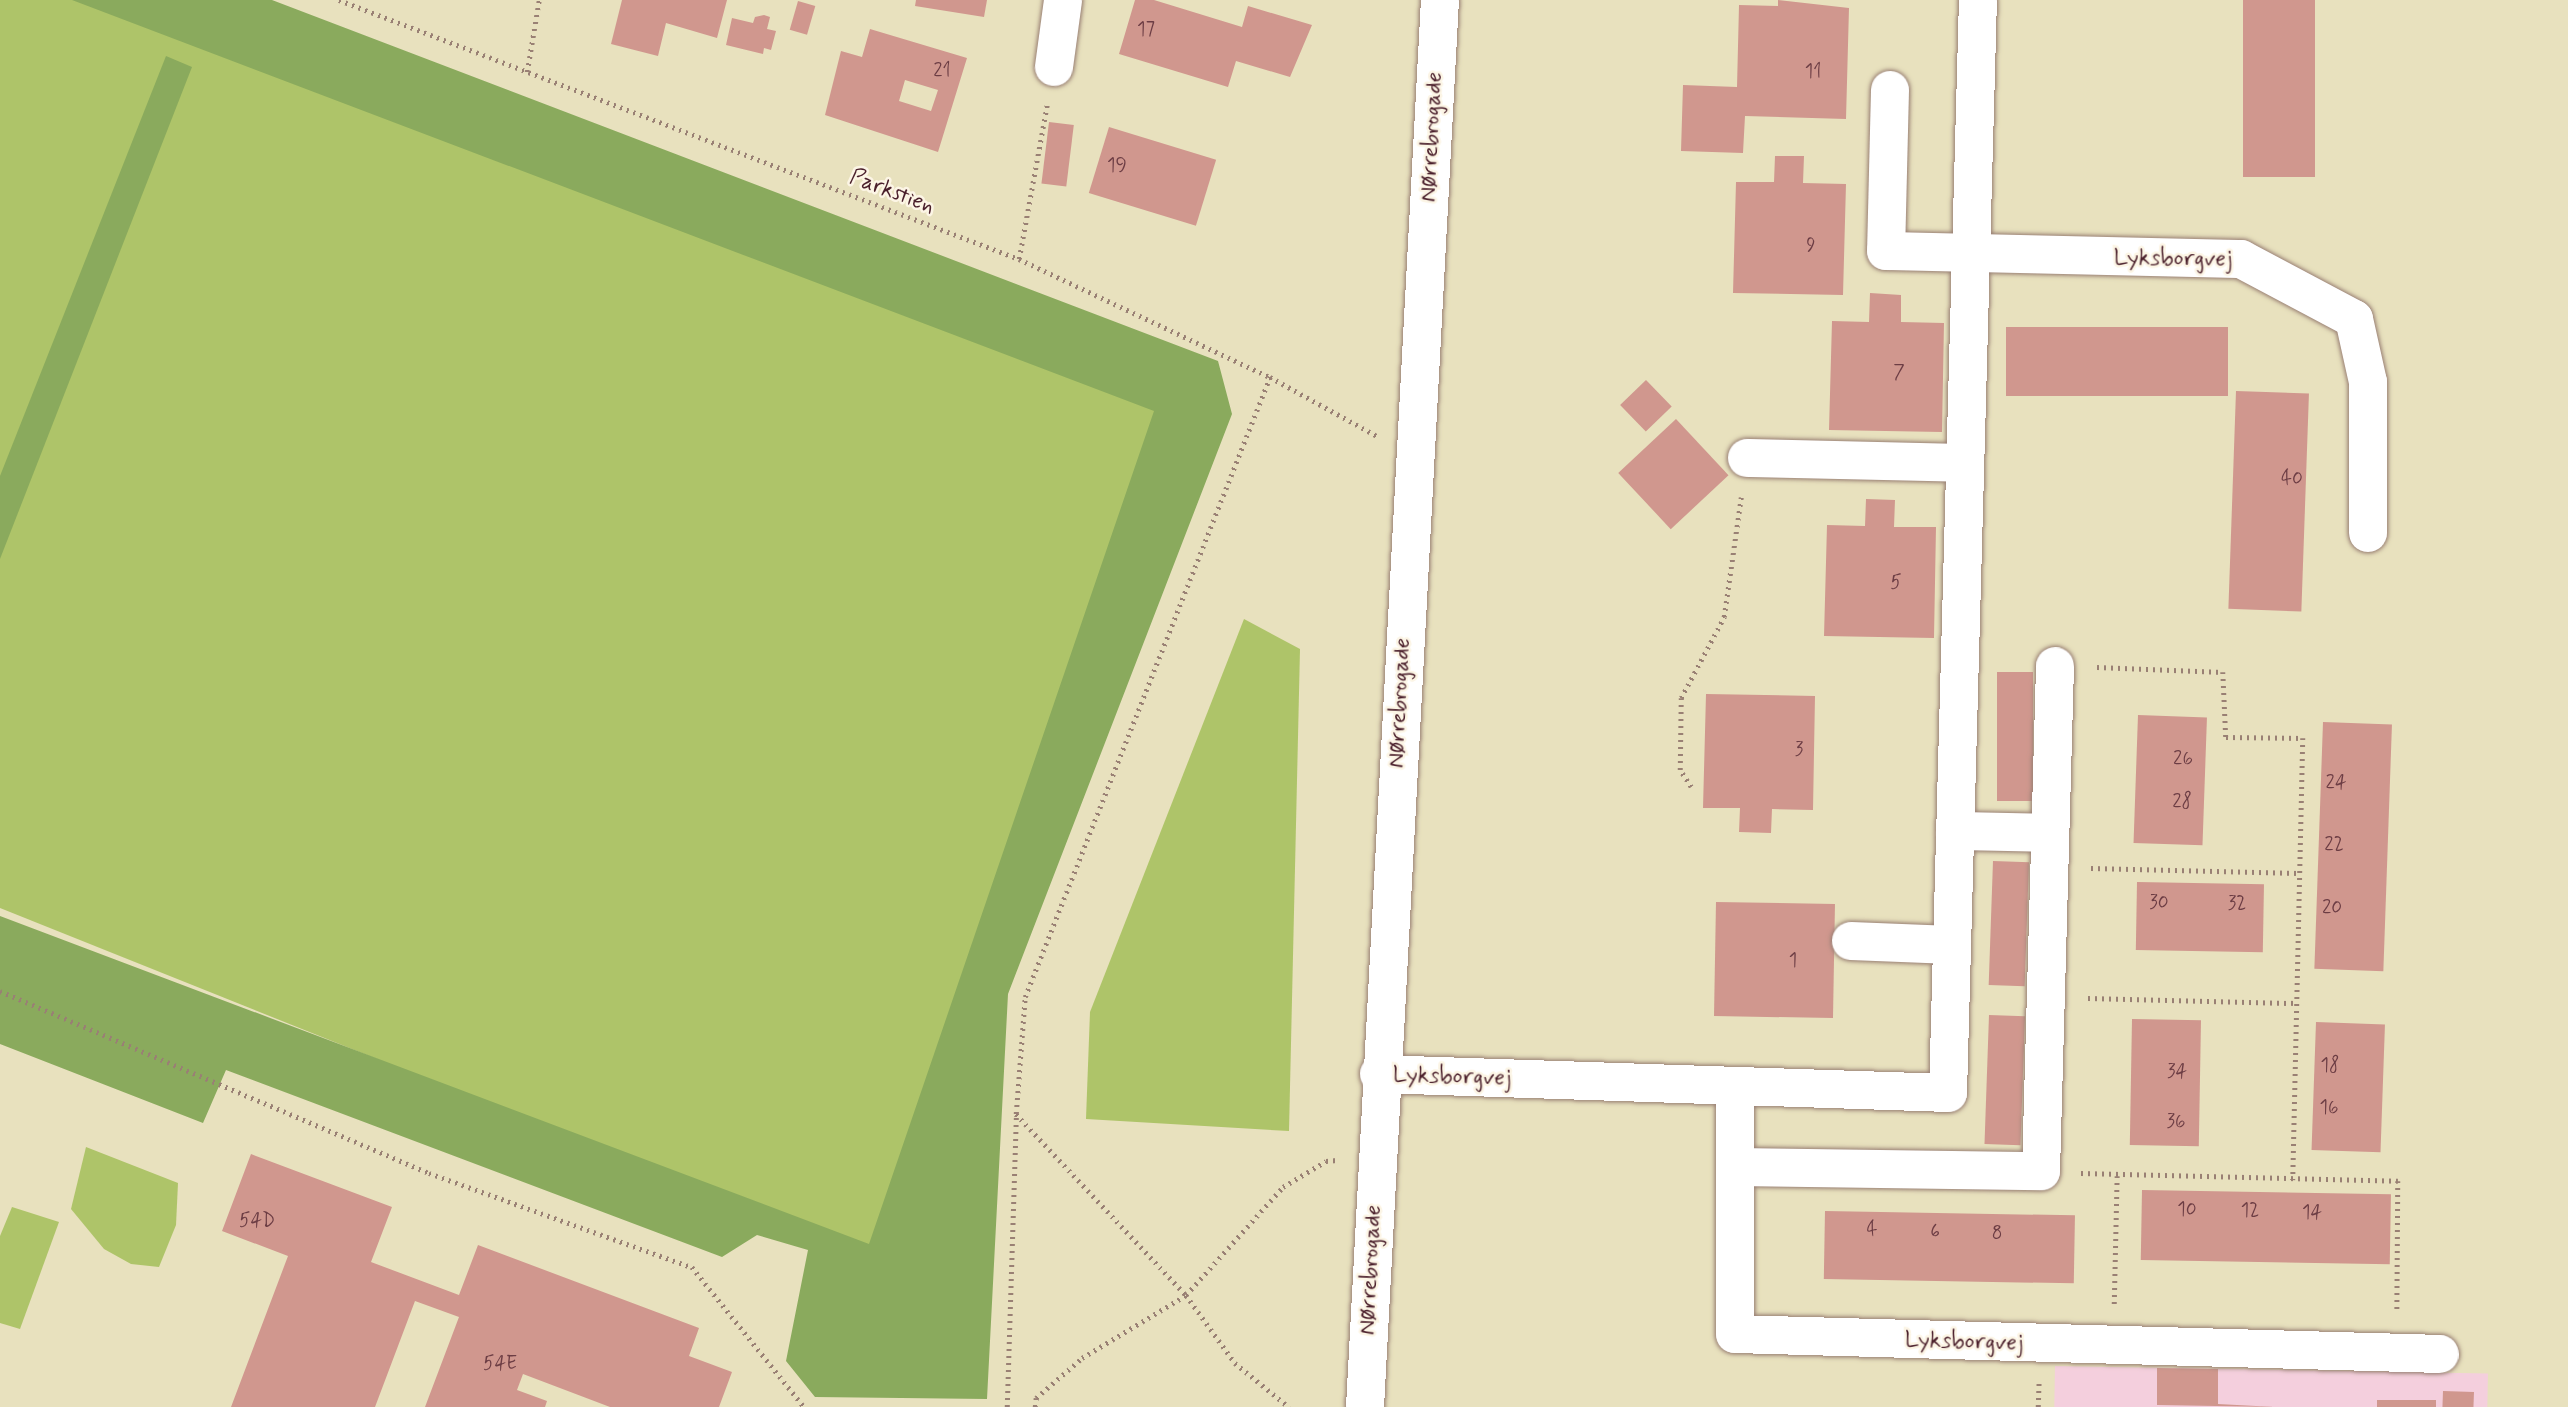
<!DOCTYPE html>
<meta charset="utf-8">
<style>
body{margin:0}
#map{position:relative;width:2568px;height:1407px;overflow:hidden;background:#e8e1be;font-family:Mynerve,sans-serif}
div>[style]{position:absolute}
.built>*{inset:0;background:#f4cfdd;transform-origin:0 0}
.green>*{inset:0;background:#aec469}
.forest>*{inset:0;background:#8aaa5d}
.building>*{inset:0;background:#d0978e;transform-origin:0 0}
.path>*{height:4.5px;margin-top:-2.25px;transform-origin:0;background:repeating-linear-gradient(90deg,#998074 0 2px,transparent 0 7px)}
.roads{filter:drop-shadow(0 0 2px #998074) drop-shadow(0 0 2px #998074)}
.minor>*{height:38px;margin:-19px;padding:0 19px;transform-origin:19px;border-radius:19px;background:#fff}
span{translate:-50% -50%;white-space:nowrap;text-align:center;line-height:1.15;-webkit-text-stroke:5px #fcf5e5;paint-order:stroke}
.number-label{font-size:19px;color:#6c3d44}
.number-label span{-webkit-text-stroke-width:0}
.street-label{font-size:23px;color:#4a1f2b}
</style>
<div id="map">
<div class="built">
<i style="left:2055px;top:1366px;width:433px;height:41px;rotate:1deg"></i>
</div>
<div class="green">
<i style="clip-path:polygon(0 0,203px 0,1204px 363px,886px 1263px,0 908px)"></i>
<i style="clip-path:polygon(1244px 619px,1300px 649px,1289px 1131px,1086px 1119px,1090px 1012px)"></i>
<i style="clip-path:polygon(86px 1147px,178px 1183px,176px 1225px,159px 1267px,131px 1264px,104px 1249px,71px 1209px)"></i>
<i style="clip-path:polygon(12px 1207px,59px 1222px,20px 1329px,0 1323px,0 1236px)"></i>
</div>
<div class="forest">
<i style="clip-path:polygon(72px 0,272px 0,1218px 361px,1232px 414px,1008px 994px,987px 1399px,815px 1397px,786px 1361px,808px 1250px,757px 1235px,722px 1257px,226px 1070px,203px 1123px,0 1044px,0 916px,869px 1244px,1154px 411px)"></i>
<i style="clip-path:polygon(166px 56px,192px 67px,0 559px,0 476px)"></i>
</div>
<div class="building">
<i style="clip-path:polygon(622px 0,727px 0,717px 38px,666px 23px,658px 56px,611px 44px)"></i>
<i style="clip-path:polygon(916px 0,987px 0,984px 17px,915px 6px)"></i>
<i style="clip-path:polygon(1135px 0,1154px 0,1242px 27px,1248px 6px,1312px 25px,1290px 77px,1236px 61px,1228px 87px,1119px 54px)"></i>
<i style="clip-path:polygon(1778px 0,1849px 8px,1846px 119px,1745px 116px,1743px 153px,1681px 151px,1683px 85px,1737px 87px,1739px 5px,1778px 6px)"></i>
<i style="left:2243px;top:0;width:72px;height:177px"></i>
<i style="left:798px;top:1px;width:18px;height:30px;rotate:16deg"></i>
<i style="clip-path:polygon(764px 15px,770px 17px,767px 29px,776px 31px,771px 50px,764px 48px,763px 54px,726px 45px,732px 18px,753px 23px,755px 17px)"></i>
<i style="clip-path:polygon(evenodd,870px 29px,967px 58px,938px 152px,825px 115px,841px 51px,862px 57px,870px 29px,905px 80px,938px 90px,931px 111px,899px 101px,905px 80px)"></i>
<i style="left:1049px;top:122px;width:25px;height:62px;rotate:7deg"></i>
<i style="left:1109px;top:127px;width:112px;height:69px;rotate:17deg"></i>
<i style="clip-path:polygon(1775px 156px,1804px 156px,1803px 183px,1846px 184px,1843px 295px,1733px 293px,1736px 182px,1774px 182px)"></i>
<i style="clip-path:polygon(1870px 293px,1901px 295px,1901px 322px,1944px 323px,1942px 432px,1829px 430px,1832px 321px,1869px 322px)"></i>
<i style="left:2006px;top:327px;width:222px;height:69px"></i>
<i style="left:1646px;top:380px;width:37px;height:36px;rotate:46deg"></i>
<i style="left:2236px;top:391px;width:73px;height:218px;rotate:2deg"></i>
<i style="left:1676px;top:419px;width:77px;height:79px;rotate:47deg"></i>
<i style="clip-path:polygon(1866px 499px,1895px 500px,1894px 527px,1936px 527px,1934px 638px,1824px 636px,1827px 525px,1865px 526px)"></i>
<i style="left:1997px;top:672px;width:36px;height:129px"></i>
<i style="clip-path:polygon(1706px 694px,1815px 696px,1813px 810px,1772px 809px,1771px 833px,1739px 832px,1740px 808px,1703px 808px)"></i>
<i style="left:2138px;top:715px;width:69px;height:128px;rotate:2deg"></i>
<i style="left:2323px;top:722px;width:69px;height:247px;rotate:2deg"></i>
<i style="left:1993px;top:861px;width:36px;height:124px;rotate:2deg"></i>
<i style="left:2137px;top:882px;width:127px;height:68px;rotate:1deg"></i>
<i style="left:1716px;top:902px;width:119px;height:114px;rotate:1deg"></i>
<i style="left:1989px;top:1015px;width:36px;height:129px;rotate:2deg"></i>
<i style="left:2132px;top:1019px;width:69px;height:126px;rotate:1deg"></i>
<i style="left:2316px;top:1022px;width:69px;height:128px;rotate:2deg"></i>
<i style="clip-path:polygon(251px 1154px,392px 1207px,371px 1262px,459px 1295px,478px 1245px,699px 1328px,689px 1356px,732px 1372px,719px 1407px,610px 1407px,523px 1374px,517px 1390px,547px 1401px,545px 1407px,425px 1407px,459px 1317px,415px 1301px,375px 1407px,231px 1407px,288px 1256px,222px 1231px)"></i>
<i style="left:2142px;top:1190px;width:249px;height:70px;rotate:1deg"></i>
<i style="left:1825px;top:1211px;width:250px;height:68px;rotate:1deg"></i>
<i style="clip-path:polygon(2157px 1368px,2218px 1369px,2218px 1404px,2275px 1407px,2157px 1405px)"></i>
<i style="left:2443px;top:1391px;width:31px;height:16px;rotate:2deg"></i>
<i style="left:2377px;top:1400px;width:59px;height:7px"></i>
</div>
<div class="path">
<i style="left:339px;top:0;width:728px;rotate:20.85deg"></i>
<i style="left:1019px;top:259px;width:277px;rotate:25.2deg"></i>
<i style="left:1270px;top:377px;width:122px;rotate:28.9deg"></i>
<i style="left:527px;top:72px;width:73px;rotate:-80.5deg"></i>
<i style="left:1019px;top:259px;width:157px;rotate:-79.7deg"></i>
<i style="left:2097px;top:667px;width:126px;rotate:2.3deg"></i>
<i style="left:2223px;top:672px;width:65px;rotate:87.4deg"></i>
<i style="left:2226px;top:737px;width:77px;rotate:0.7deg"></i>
<i style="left:2303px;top:738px;width:442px;rotate:91.3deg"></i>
<i style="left:1691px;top:787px;width:20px;rotate:-123deg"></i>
<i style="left:1680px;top:770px;width:72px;rotate:-89.2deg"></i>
<i style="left:1681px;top:698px;width:92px;rotate:-62deg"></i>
<i style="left:1724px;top:617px;width:121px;rotate:-81.9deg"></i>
<i style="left:2091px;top:868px;width:209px;rotate:1.4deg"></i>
<i style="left:0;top:991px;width:466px;rotate:23deg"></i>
<i style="left:429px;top:1173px;width:279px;rotate:19.7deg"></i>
<i style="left:692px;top:1267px;width:179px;rotate:51.3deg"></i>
<i style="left:2088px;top:998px;width:209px;rotate:1.4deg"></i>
<i style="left:1016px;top:1114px;width:248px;rotate:46.8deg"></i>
<i style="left:1186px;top:1295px;width:84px;rotate:54.2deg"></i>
<i style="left:1235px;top:1363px;width:70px;rotate:39.2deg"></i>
<i style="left:2081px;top:1173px;width:317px;rotate:1.4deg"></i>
<i style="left:2398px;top:1181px;width:129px;rotate:90.4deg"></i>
<i style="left:2114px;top:1304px;width:128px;rotate:-88.7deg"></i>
<i style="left:1007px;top:1407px;width:293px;rotate:-88.2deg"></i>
<i style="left:1016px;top:1114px;width:117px;rotate:-85.6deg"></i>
<i style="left:1025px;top:997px;width:667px;rotate:-68.44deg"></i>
<i style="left:1035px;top:1407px;width:9px;rotate:-84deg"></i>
<i style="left:1036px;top:1398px;width:61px;rotate:-41deg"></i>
<i style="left:1082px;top:1358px;width:122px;rotate:-31.2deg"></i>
<i style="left:1186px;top:1295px;width:145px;rotate:-48.1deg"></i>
<i style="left:1283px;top:1187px;width:50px;rotate:-31.2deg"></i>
<i style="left:1326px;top:1161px;width:11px;rotate:-5deg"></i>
<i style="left:2038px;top:1407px;width:24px;rotate:-88deg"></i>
</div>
<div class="roads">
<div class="minor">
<i style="left:1054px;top:67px;width:68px;rotate:-82.3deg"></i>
<i style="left:1890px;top:90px;width:161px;rotate:91.4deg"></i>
<i style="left:1886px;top:251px;width:355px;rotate:1.3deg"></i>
<i style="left:2241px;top:259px;width:128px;rotate:28deg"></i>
<i style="left:2354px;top:319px;width:65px;rotate:77.5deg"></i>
<i style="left:2368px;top:382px;width:151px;rotate:90deg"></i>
<i style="left:1747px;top:458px;width:218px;rotate:1.3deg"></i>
<i style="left:1955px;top:831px;width:94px;rotate:1.2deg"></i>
<i style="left:1851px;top:941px;width:101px;rotate:2.3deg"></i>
<i style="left:1379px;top:1074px;width:569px;rotate:1.91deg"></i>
<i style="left:1948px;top:1093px;width:1093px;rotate:-88.43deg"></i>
<i style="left:1735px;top:1086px;width:248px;rotate:90deg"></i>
<i style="left:1735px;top:1334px;width:705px;rotate:1.62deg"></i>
<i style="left:1737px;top:1167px;width:304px;rotate:0.8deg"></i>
<i style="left:2041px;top:1171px;width:505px;rotate:-88.41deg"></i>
<i style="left:1365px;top:1407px;width:1409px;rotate:-86.95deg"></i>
</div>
</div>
<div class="number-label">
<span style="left:1146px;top:30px">17</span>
<span style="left:942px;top:71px">21</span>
<span style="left:1813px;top:72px">11</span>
<span style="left:1117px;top:166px">19</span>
<span style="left:1811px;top:246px">9</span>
<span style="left:1899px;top:373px">7</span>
<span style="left:2292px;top:479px">40</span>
<span style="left:1896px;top:583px">5</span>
<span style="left:1799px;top:750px">3</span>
<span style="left:2183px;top:759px">26</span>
<span style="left:2336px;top:783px">24</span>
<span style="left:2182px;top:802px">28</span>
<span style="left:2334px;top:845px">22</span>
<span style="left:2159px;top:903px">30</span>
<span style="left:2237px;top:904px">32</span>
<span style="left:2332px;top:908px">20</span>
<span style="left:1793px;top:961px">1</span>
<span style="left:2330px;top:1066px">18</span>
<span style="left:2177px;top:1072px">34</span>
<span style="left:2329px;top:1108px">16</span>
<span style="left:2176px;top:1122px">36</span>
<span style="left:2187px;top:1210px">10</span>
<span style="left:2250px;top:1211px">12</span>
<span style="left:2312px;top:1213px">14</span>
<span style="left:257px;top:1221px">54D</span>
<span style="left:1872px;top:1230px">4</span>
<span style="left:1935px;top:1232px">6</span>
<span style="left:1997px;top:1234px">8</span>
<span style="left:500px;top:1364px">54E</span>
</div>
<div class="street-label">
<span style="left:1432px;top:137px;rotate:-87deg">Nørrebrogade</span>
<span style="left:892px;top:192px;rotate:21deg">Parkstien</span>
<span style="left:2173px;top:259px;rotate:1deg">Lyksborgvej</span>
<span style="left:1400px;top:703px;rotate:-87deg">Nørrebrogade</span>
<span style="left:1452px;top:1077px;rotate:2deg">Lyksborgvej</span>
<span style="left:1371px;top:1270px;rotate:-87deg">Nørrebrogade</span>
<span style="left:1964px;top:1342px;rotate:2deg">Lyksborgvej</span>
</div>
</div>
